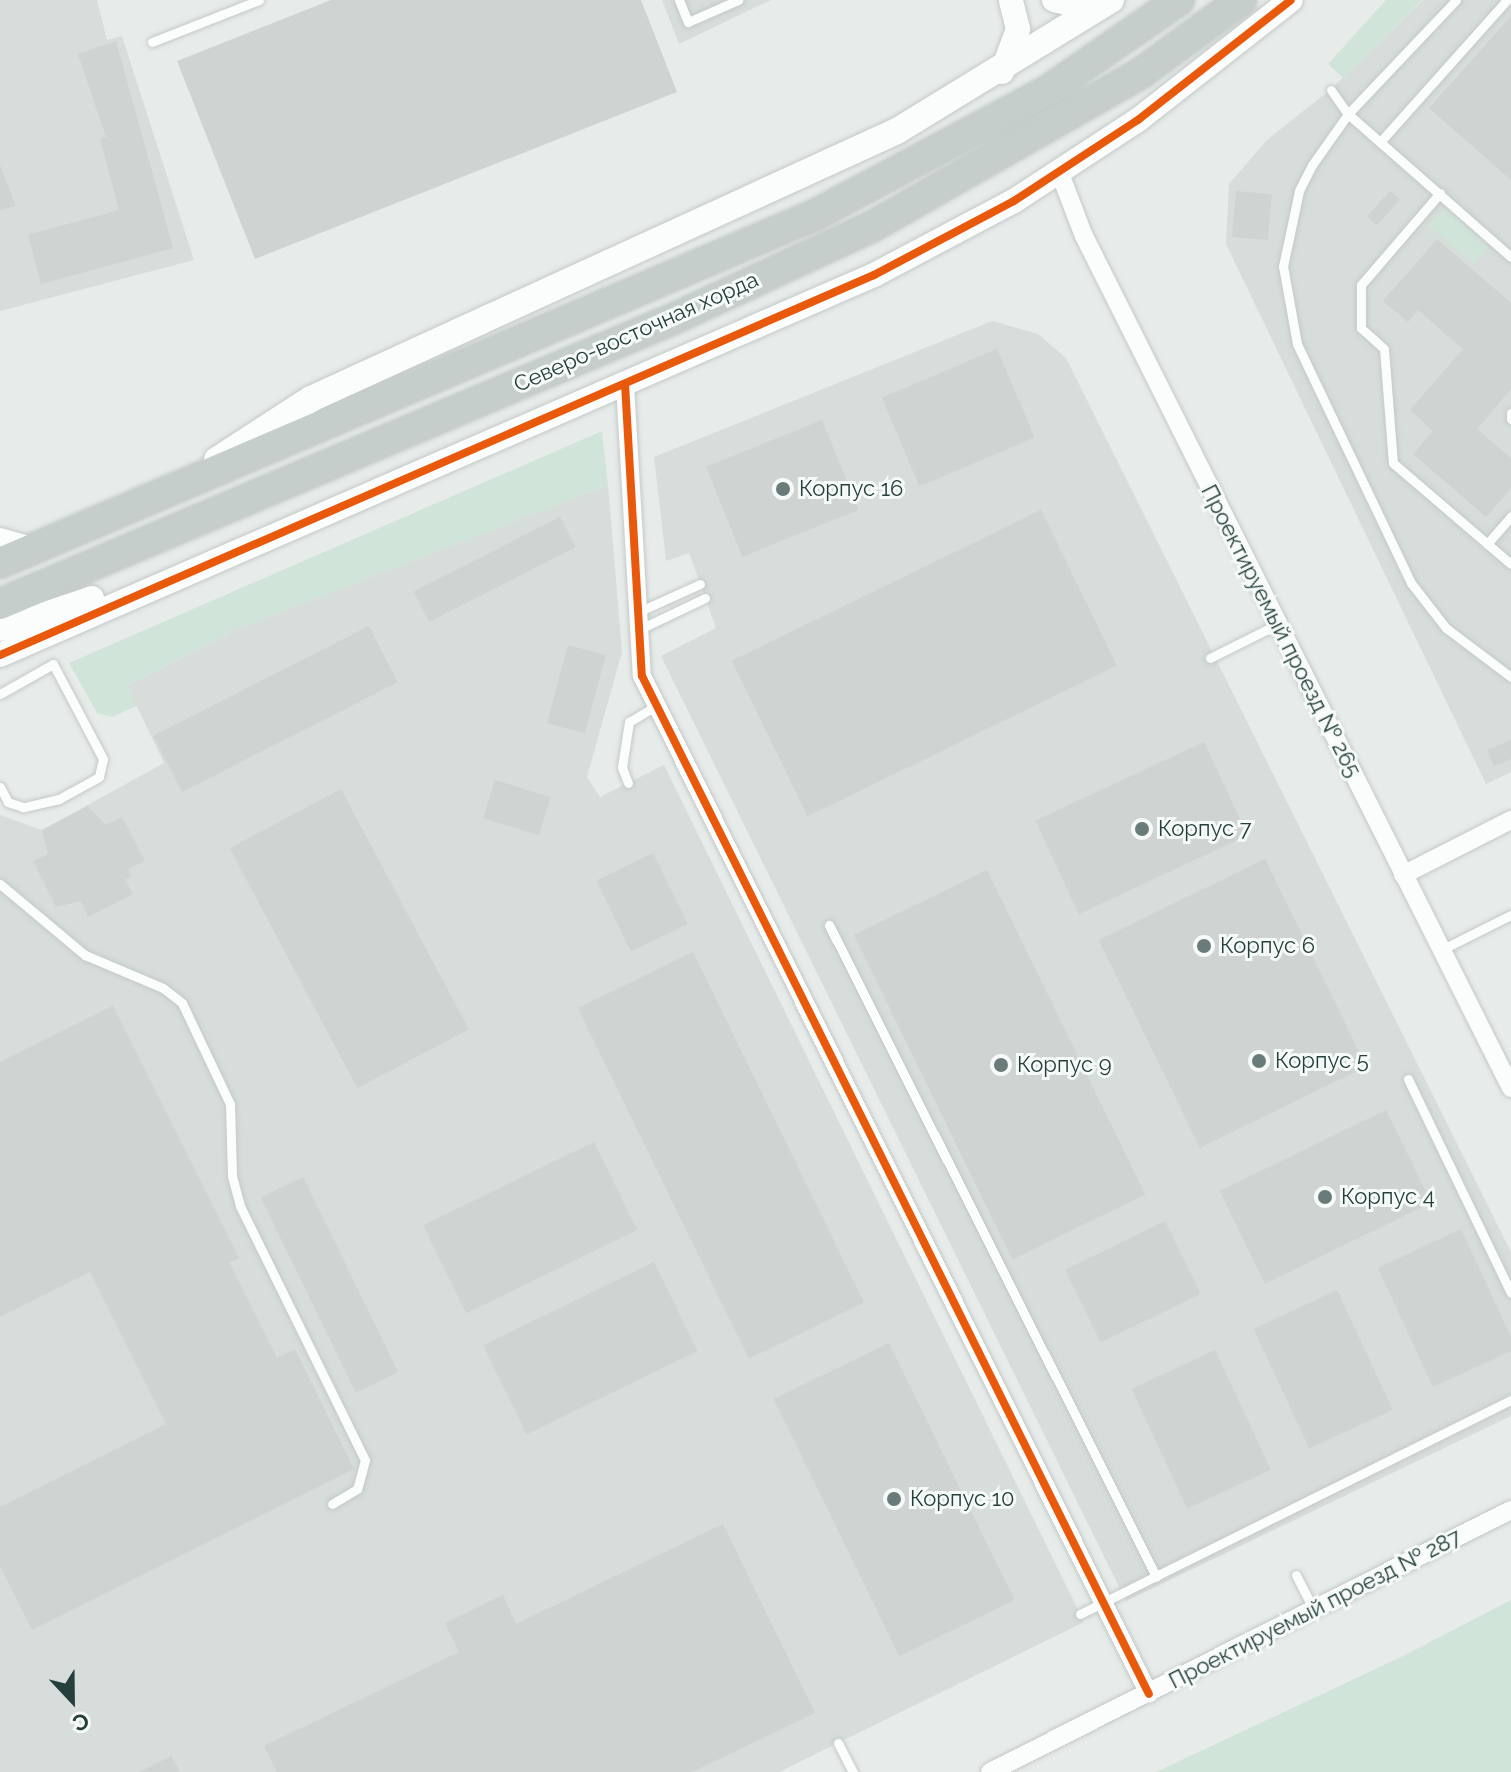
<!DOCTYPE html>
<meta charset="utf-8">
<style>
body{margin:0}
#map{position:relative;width:1511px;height:1772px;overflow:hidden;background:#e7ecea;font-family:Raleway,sans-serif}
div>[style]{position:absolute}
.built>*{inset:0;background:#d6ddda}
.green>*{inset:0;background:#d1e4da;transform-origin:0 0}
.building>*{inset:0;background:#cfd3d2;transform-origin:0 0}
.roads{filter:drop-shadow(0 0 2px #c4c9c7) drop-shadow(0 0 2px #c4c9c7)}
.service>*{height:9px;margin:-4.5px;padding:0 4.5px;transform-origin:4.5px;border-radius:4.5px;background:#fbfcfc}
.minor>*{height:18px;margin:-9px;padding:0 9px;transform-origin:9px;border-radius:9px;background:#fbfcfc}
.tertiary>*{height:24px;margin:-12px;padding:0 12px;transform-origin:12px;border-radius:12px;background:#fbfcfc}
.secondary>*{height:26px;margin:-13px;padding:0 13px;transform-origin:13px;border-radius:13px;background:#fbfcfc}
.trunk>*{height:30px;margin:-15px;padding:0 15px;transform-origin:15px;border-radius:15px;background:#c6cecc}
.cycleway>*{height:8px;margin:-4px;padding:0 4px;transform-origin:4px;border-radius:4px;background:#e8590c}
.dots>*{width:22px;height:22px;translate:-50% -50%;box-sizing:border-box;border:4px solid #f6faf9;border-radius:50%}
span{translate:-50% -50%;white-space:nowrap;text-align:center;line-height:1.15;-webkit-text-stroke:6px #f6faf9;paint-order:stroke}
.street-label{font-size:22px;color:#25403c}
.poi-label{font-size:22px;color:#25403c}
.left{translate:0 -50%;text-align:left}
.north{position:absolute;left:32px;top:1660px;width:80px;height:80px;-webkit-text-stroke:6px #f6faf9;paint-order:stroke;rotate:158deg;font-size:22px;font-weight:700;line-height:32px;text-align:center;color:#25403c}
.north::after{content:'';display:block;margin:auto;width:28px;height:36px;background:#25403c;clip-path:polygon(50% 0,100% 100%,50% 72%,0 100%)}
</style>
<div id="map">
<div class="built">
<i style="clip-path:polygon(0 0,97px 0,107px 40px,122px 36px,194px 260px,0 311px)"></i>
<i style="clip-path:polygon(662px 0,771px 0,679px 44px)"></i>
<i style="clip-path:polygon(1423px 0,1511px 0,1511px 772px,1486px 784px,1226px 244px,1229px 184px,1267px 140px,1331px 89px)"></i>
<i style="clip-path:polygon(992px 321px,1038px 334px,1066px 358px,1511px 1252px,1511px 1416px,1126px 1601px,661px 656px,716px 628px,689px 553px,666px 561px,654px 457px)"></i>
<i style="clip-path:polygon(608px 485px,622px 652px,587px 777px,600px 797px,664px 765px,1084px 1622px,779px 1772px,0 1772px,0 815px,42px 830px,164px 763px,127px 686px,235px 630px)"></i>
</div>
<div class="green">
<i style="clip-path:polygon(1386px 0,1422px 0,1343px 78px,1328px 64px)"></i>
<i style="left:1446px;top:207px;width:58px;height:25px;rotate:41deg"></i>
<i style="clip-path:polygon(602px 431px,608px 485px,235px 630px,127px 686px,137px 706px,112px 717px,97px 713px,69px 663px)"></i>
<i style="clip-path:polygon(1511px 1600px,1511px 1772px,1156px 1772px,1403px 1656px)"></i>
</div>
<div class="building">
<i style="clip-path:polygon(331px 0,641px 0,677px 92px,255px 259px,177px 61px)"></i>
<i style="clip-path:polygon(1511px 16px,1511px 180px,1429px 108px)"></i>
<i style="clip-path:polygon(116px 41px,173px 248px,41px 284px,28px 235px,119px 210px,100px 139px,106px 137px,78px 54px)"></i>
<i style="clip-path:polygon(0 165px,16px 206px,0 210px)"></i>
<i style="left:1236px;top:191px;width:36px;height:46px;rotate:5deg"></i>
<i style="left:1390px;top:191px;width:13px;height:34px;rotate:42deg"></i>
<i style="clip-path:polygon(1437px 239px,1511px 303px,1511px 389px,1477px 429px,1511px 458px,1511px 488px,1486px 517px,1413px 454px,1433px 431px,1410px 410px,1463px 349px,1418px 310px,1408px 322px,1383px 301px)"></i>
<i style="left:997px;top:349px;width:96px;height:125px;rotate:67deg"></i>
<i style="left:822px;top:420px;width:97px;height:125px;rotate:68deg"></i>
<i style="left:1041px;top:510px;width:173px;height:344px;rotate:64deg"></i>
<i style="left:560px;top:517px;width:34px;height:164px;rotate:63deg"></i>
<i style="left:369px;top:626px;width:63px;height:242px;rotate:63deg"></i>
<i style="left:568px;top:645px;width:39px;height:81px;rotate:15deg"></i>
<i style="clip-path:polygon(1511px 740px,1511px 759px,1494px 766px,1487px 750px)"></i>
<i style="left:1204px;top:742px;width:103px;height:186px;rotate:65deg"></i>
<i style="left:495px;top:780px;width:58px;height:40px;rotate:17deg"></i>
<i style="left:341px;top:789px;width:272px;height:126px;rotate:62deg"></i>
<i style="clip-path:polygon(88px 806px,105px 825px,122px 817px,145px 861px,128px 869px,132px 876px,125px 880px,133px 894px,88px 917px,81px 901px,56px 907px,33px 861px,48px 854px,42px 830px)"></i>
<i style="left:653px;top:853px;width:79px;height:63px;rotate:64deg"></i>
<i style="left:1265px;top:859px;width:231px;height:185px;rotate:64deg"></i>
<i style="left:987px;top:870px;width:361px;height:148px;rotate:64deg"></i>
<i style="left:693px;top:952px;width:390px;height:128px;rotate:64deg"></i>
<i style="clip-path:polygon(113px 1006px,239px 1258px,229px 1262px,277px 1358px,295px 1349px,354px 1469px,32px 1630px,0 1566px,0 1507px,166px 1424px,90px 1272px,0 1317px,0 1062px)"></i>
<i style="left:1386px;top:1110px;width:103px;height:185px;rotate:64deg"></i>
<i style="left:594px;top:1142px;width:98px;height:190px;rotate:64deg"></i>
<i style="left:303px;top:1177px;width:217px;height:47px;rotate:64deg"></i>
<i style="left:1165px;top:1221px;width:81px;height:111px;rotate:64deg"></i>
<i style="clip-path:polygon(1461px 1229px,1511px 1337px,1511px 1351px,1433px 1387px,1378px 1268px)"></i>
<i style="left:654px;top:1262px;width:99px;height:190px;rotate:64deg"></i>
<i style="left:1337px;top:1290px;width:132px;height:92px;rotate:65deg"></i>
<i style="left:889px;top:1343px;width:286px;height:128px;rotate:64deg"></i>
<i style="left:1215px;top:1350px;width:132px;height:92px;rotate:65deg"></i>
<i style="clip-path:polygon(723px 1524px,815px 1713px,692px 1772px,277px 1772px,264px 1746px,459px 1652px,445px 1623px,503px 1595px,516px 1624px)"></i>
<i style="clip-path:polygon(171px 1756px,180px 1772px,139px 1772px)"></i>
</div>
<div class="roads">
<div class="service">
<i style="left:679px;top:0;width:24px;rotate:68deg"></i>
<i style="left:688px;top:22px;width:55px;rotate:-23.7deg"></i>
<i style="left:1456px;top:0;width:157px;rotate:133.5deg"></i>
<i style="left:1348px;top:114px;width:62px;rotate:125.2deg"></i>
<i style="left:1312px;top:165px;width:29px;rotate:117deg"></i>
<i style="left:1299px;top:191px;width:77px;rotate:102deg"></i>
<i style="left:1283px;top:266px;width:79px;rotate:79.8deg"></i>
<i style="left:1297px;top:344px;width:265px;rotate:64.5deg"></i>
<i style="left:1411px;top:583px;width:57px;rotate:52.1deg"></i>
<i style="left:1446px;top:628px;width:81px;rotate:37deg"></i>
<i style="left:152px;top:42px;width:115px;rotate:-21.4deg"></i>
<i style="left:1331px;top:90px;width:29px;rotate:55deg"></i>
<i style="left:1348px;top:114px;width:217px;rotate:41.3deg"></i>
<i style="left:1380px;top:142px;width:191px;rotate:-48.2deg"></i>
<i style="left:1440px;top:193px;width:121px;rotate:130.7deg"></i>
<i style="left:1361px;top:285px;width:43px;rotate:90deg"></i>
<i style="left:1361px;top:328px;width:31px;rotate:42deg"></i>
<i style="left:1384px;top:349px;width:114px;rotate:85.5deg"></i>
<i style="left:1393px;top:463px;width:155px;rotate:40.6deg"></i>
<i style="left:1511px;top:413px;width:6px;rotate:90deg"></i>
<i style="left:1487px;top:544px;width:37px;rotate:-49deg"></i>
<i style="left:638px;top:612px;width:68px;rotate:-24.3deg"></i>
<i style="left:640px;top:629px;width:72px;rotate:-25.5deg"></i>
<i style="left:1210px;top:658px;width:76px;rotate:-26.6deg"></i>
<i style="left:0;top:694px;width:61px;rotate:-29.5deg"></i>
<i style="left:53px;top:664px;width:107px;rotate:62.2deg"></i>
<i style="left:103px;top:759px;width:18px;rotate:103deg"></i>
<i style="left:99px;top:777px;width:46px;rotate:151.2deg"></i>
<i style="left:59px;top:799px;width:37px;rotate:167deg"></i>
<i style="left:23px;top:807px;width:16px;rotate:-162deg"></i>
<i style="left:8px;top:802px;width:17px;rotate:-118deg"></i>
<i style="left:628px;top:783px;width:17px;rotate:-111deg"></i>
<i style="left:622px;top:767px;width:46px;rotate:-81.2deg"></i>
<i style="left:629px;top:722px;width:33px;rotate:-31deg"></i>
<i style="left:0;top:884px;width:111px;rotate:39.9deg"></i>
<i style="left:85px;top:955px;width:85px;rotate:22.9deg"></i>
<i style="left:163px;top:988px;width:24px;rotate:38deg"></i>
<i style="left:182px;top:1003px;width:112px;rotate:64.6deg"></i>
<i style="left:230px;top:1104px;width:72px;rotate:88.4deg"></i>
<i style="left:232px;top:1176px;width:31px;rotate:75deg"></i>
<i style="left:240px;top:1206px;width:283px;rotate:63.8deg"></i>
<i style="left:365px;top:1460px;width:30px;rotate:105deg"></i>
<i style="left:357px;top:1489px;width:29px;rotate:149deg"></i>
<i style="left:829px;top:925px;width:729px;rotate:63.33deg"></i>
<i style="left:1156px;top:1576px;width:396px;rotate:-26.4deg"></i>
<i style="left:1441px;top:950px;width:78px;rotate:-26.6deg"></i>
<i style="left:1408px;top:1079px;width:237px;rotate:64.3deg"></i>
<i style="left:1296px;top:1575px;width:38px;rotate:63deg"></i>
<i style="left:1080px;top:1614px;width:85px;rotate:-26.6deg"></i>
<i style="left:838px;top:1743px;width:33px;rotate:63deg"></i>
</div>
<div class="minor">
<i style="left:1059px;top:171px;width:70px;rotate:69deg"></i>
<i style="left:1084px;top:236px;width:953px;rotate:63.38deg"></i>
<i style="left:625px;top:384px;width:292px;rotate:86.7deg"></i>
<i style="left:642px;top:676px;width:1137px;rotate:63.53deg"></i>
<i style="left:0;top:537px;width:35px;rotate:16deg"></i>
<i style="left:1403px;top:875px;width:121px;rotate:-27deg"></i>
<i style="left:990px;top:1772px;width:583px;rotate:-26.7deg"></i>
</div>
<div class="tertiary">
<i style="left:1054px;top:0;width:31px;rotate:13deg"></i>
<i style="left:1084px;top:7px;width:20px;rotate:-20deg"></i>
<i style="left:1002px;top:72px;width:46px;rotate:-69.6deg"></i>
<i style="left:1018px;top:29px;width:30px;rotate:-104deg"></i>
<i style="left:0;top:629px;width:97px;rotate:-18.6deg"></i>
<i style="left:0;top:655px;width:953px;rotate:-23.5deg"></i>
<i style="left:874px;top:275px;width:158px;rotate:-27.9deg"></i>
<i style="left:1014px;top:201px;width:148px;rotate:-33.2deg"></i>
<i style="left:1138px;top:120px;width:194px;rotate:-38.1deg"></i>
</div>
<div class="secondary">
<i style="left:217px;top:460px;width:112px;rotate:-33deg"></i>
<i style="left:311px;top:399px;width:644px;rotate:-24.58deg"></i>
<i style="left:897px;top:131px;width:251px;rotate:-31.5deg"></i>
</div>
<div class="trunk">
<i style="left:0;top:563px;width:888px;rotate:-23.13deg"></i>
<i style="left:817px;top:214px;width:263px;rotate:-28.1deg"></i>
<i style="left:1049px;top:90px;width:158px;rotate:-34.7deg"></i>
<i style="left:0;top:604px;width:733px;rotate:-22.96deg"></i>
<i style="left:675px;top:318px;width:218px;rotate:-24.9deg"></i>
<i style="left:873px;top:226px;width:309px;rotate:-29.7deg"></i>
<i style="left:1141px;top:73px;width:124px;rotate:-36.1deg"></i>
</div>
</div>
<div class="cycleway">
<i style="left:625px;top:384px;width:292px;rotate:86.7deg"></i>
<i style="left:642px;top:676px;width:1137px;rotate:63.53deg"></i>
<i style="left:0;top:655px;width:953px;rotate:-23.5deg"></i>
<i style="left:874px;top:275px;width:158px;rotate:-27.9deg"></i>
<i style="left:1014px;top:201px;width:148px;rotate:-33.2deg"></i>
<i style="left:1138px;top:120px;width:194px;rotate:-38.1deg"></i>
</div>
<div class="dots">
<i style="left:783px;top:489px;background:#697c79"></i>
<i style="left:1142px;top:829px;background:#697c79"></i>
<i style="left:1204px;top:946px;background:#697c79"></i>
<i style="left:1259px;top:1061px;background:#697c79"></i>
<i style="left:1001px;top:1065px;background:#697c79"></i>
<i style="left:1325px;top:1197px;background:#697c79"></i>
<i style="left:894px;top:1499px;background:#697c79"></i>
</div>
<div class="street-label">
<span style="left:636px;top:332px;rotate:-24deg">Северо-восточная хорда</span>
<span style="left:1281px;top:631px;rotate:63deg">Проектируемый проезд № 265</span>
<span style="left:1315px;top:1609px;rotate:-27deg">Проектируемый проезд № 287</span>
</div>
<div class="poi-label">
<span class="left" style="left:799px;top:489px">Корпус 16</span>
<span class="left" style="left:1158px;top:829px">Корпус 7</span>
<span class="left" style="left:1220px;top:946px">Корпус 6</span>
<span class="left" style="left:1275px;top:1061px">Корпус 5</span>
<span class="left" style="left:1017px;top:1065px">Корпус 9</span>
<span class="left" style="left:1341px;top:1197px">Корпус 4</span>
<span class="left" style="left:910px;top:1499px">Корпус 10</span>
</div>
<div class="north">С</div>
</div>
